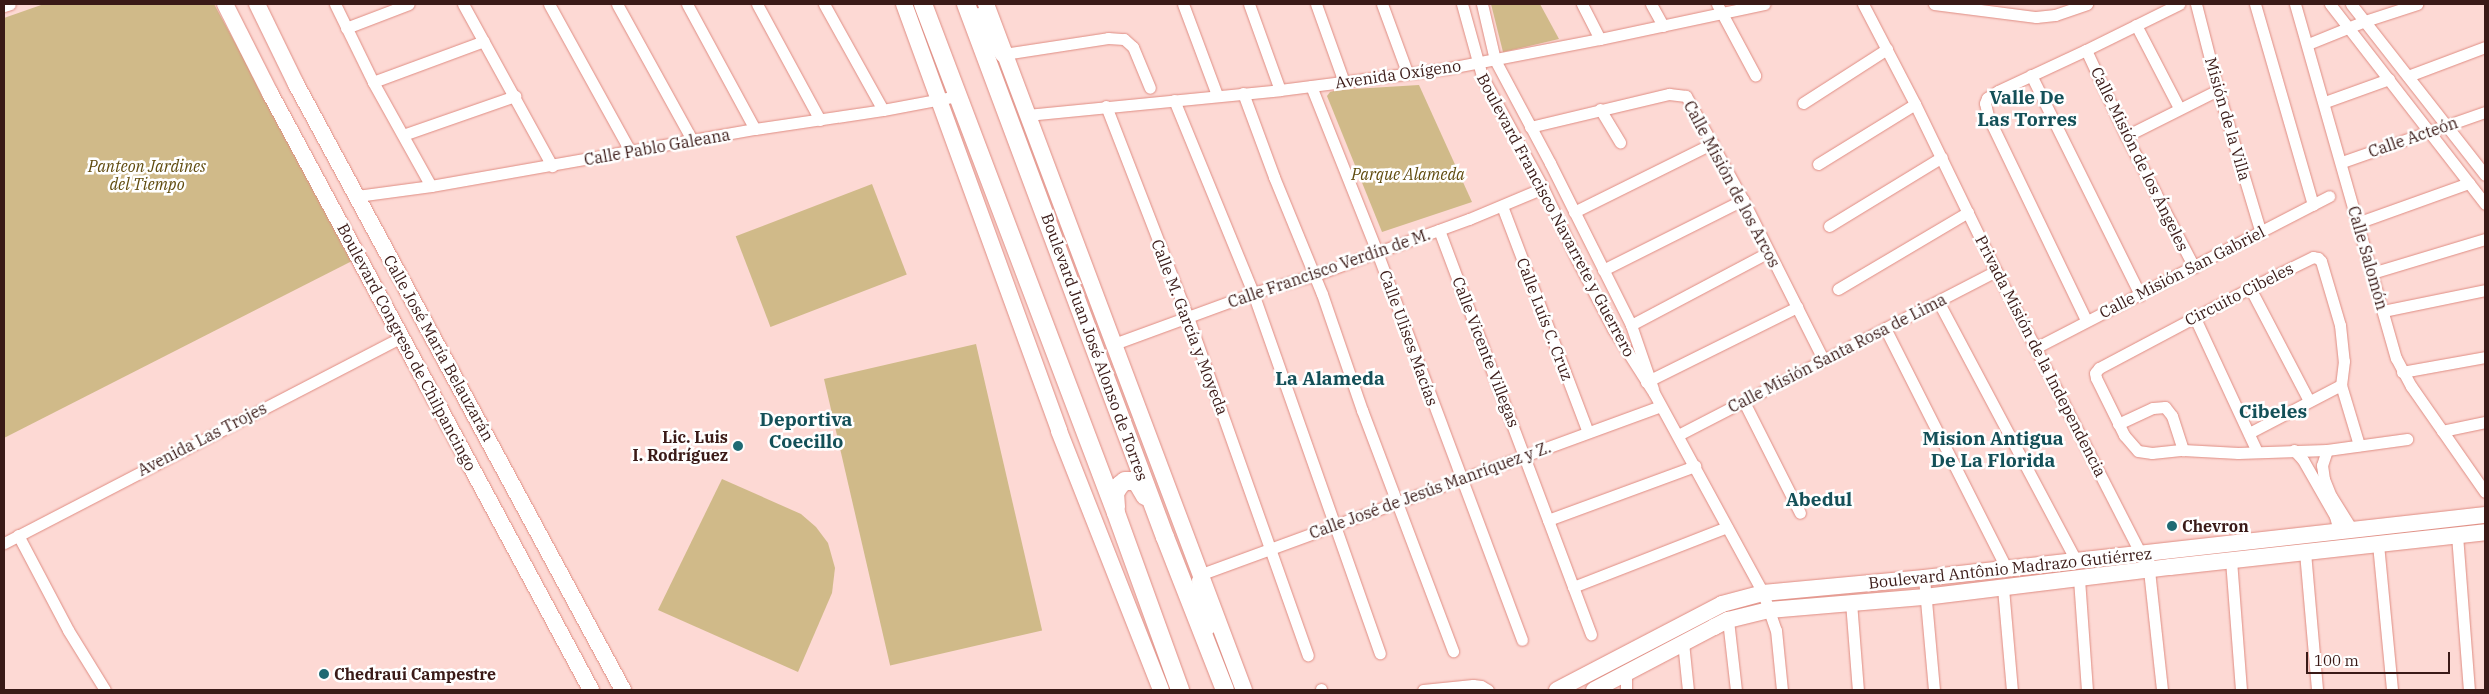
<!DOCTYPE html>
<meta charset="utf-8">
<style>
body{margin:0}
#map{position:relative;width:2489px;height:694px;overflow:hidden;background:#fdd9d4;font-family:"IBM Plex Serif",serif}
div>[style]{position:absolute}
.green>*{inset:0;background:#d0ba89;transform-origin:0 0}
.roads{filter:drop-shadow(0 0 1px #df8d83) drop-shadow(0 0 1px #df8d83)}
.street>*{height:11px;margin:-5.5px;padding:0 5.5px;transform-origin:5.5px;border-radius:5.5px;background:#fff}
.secondary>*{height:16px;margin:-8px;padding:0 8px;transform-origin:8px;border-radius:8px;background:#fff}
.primary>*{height:18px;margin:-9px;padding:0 9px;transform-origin:9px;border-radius:9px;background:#fff}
.dots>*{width:14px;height:14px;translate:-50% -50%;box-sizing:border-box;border:2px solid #fff;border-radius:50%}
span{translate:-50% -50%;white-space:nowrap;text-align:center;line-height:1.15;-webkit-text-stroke:5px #fff;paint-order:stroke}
.street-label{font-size:16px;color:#3a1a17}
.park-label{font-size:16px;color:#604b0e;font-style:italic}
.poi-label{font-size:16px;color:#3a1a17;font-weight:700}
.right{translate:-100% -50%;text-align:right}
.left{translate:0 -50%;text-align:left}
.quarter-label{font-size:19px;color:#145058;font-weight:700}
.frame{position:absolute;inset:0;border:5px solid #3a1a17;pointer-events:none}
.scale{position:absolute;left:2306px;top:652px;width:144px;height:22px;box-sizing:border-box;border:2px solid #3a1a17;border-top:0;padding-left:6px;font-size:15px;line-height:18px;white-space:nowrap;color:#3a1a17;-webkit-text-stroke:4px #fff;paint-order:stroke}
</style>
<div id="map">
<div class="green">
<i style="clip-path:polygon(44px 4px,214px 4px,354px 260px,4px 438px,4px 18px)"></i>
<i style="clip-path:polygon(1491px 4px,1540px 4px,1559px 39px,1503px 52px)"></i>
<i style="clip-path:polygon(1419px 85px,1472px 202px,1382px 232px,1327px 96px,1330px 92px,1337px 90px)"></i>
<i style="left:872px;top:184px;width:97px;height:146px;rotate:69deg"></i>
<i style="left:976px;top:344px;width:294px;height:156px;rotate:77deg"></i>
<i style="clip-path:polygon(722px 479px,801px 514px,816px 527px,828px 543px,835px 568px,832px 593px,798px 672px,658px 610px)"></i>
</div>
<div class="roads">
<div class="street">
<i style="left:335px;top:4px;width:87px;rotate:64deg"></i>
<i style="left:373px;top:82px;width:119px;rotate:60.9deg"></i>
<i style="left:463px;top:4px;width:185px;rotate:61.2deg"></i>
<i style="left:549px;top:4px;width:168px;rotate:61.1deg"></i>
<i style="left:617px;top:4px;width:155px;rotate:61.1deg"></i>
<i style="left:687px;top:4px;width:142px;rotate:61.5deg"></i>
<i style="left:757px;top:4px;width:132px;rotate:61.5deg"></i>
<i style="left:824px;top:4px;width:121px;rotate:60.9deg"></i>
<i style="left:1183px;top:4px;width:97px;rotate:69.5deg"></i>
<i style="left:1249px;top:4px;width:91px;rotate:70.2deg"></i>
<i style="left:1316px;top:4px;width:83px;rotate:70.3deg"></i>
<i style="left:1382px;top:4px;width:72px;rotate:69.8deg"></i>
<i style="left:1462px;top:4px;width:75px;rotate:74.5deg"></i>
<i style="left:1482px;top:76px;width:128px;rotate:61.4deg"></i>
<i style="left:1543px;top:188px;width:80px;rotate:64.7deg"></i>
<i style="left:1577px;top:260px;width:78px;rotate:62.4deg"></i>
<i style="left:1613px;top:329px;width:76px;rotate:57.4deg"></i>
<i style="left:1654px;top:393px;width:228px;rotate:61.4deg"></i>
<i style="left:1763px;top:593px;width:39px;rotate:71deg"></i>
<i style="left:1776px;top:630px;width:60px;rotate:84.3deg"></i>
<i style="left:1482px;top:4px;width:57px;rotate:76.9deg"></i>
<i style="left:1495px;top:60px;width:117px;rotate:61.9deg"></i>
<i style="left:1550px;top:163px;width:181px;rotate:63.4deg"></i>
<i style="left:1631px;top:325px;width:68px;rotate:71deg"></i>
<i style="left:1582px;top:4px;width:39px;rotate:63deg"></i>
<i style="left:1651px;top:4px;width:25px;rotate:61deg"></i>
<i style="left:1717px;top:4px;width:81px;rotate:61.8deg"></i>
<i style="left:1863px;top:4px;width:113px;rotate:62.5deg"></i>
<i style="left:1915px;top:104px;width:186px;rotate:64.1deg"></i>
<i style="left:1996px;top:271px;width:336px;rotate:62.9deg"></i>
<i style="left:2149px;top:570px;width:121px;rotate:83.8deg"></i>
<i style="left:1934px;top:4px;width:103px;rotate:7.3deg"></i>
<i style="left:2036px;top:17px;width:19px;rotate:-6deg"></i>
<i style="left:2055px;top:15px;width:34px;rotate:-19deg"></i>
<i style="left:2196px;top:4px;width:89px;rotate:75.7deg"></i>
<i style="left:2218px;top:90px;width:149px;rotate:73.3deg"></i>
<i style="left:2255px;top:4px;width:209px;rotate:73.9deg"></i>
<i style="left:2295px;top:4px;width:368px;rotate:74.1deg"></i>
<i style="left:2396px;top:358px;width:32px;rotate:62deg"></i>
<i style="left:2411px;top:386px;width:129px;rotate:55.1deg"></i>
<i style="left:2330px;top:4px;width:253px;rotate:52.2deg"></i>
<i style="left:2351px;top:4px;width:217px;rotate:51.9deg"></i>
<i style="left:4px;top:6px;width:6px;rotate:-18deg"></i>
<i style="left:2136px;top:25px;width:93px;rotate:62.6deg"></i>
<i style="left:346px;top:28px;width:67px;rotate:-20.9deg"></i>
<i style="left:2308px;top:44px;width:61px;rotate:-22deg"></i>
<i style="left:2365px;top:21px;width:55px;rotate:-18.1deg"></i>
<i style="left:2086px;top:50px;width:95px;rotate:65.1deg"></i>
<i style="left:2126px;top:136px;width:148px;rotate:62.6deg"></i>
<i style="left:1004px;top:54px;width:105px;rotate:-8.7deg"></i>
<i style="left:1108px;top:38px;width:16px;rotate:4deg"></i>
<i style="left:1124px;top:39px;width:12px;rotate:42deg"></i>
<i style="left:1133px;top:47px;width:44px;rotate:67.5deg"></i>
<i style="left:2031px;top:75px;width:246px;rotate:63.6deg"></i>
<i style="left:2408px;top:76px;width:82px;rotate:-20.6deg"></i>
<i style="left:373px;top:82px;width:118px;rotate:-20.3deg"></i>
<i style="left:1311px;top:86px;width:179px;rotate:68.3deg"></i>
<i style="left:1377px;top:252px;width:414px;rotate:69.5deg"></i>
<i style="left:1243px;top:93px;width:90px;rotate:69.7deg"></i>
<i style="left:1274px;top:177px;width:126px;rotate:67.7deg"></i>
<i style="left:1322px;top:294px;width:123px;rotate:71deg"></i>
<i style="left:1362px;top:410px;width:258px;rotate:69.3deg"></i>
<i style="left:1174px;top:100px;width:209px;rotate:67.7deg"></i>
<i style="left:1253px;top:293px;width:382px;rotate:70.6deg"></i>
<i style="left:2325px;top:102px;width:68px;rotate:-19.8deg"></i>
<i style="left:1803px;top:103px;width:100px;rotate:-32.7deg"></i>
<i style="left:1106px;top:106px;width:226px;rotate:68.8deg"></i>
<i style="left:1188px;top:317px;width:359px;rotate:70.5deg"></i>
<i style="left:1600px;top:109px;width:39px;rotate:59deg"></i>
<i style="left:1027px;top:115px;width:254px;rotate:-5.6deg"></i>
<i style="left:1280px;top:90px;width:165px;rotate:-7.3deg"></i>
<i style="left:1444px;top:69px;width:159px;rotate:-10.9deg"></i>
<i style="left:1600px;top:39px;width:168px;rotate:-12deg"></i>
<i style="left:1530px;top:127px;width:143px;rotate:-13.4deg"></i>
<i style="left:1669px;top:94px;width:17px;rotate:7deg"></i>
<i style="left:1686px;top:96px;width:119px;rotate:61.3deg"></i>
<i style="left:1743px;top:200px;width:178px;rotate:63.3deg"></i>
<i style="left:403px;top:135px;width:119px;rotate:-19.2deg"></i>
<i style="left:2126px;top:136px;width:103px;rotate:-26.6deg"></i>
<i style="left:2342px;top:162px;width:151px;rotate:-19.3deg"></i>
<i style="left:1818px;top:164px;width:114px;rotate:-31.7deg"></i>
<i style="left:357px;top:196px;width:75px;rotate:-7.7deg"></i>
<i style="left:431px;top:186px;width:329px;rotate:-10deg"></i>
<i style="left:755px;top:129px;width:129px;rotate:-8.4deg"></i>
<i style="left:883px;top:110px;width:75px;rotate:-10.7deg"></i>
<i style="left:1502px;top:206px;width:242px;rotate:69.2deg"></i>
<i style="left:1574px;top:212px;width:155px;rotate:-26.4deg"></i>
<i style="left:2357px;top:223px;width:119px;rotate:-19.7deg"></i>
<i style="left:1829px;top:226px;width:132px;rotate:-31.4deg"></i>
<i style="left:1439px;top:230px;width:432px;rotate:69.4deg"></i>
<i style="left:2318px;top:258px;width:5px;rotate:-169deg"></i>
<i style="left:2313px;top:257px;width:70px;rotate:153.8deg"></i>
<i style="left:2250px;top:288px;width:171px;rotate:152.1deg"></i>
<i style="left:2099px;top:368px;width:6px;rotate:129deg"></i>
<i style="left:2095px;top:373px;width:5px;rotate:79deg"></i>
<i style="left:2096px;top:378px;width:64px;rotate:63.8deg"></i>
<i style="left:2124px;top:435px;width:21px;rotate:49deg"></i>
<i style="left:2138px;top:451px;width:14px;rotate:8deg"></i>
<i style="left:2152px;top:453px;width:31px;rotate:-6deg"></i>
<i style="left:2183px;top:450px;width:55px;rotate:3.1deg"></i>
<i style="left:2238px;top:453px;width:89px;rotate:-1.9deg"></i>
<i style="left:2327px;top:450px;width:81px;rotate:-7.8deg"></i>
<i style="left:2318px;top:258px;width:4px;rotate:45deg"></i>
<i style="left:2321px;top:261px;width:67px;rotate:73.5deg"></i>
<i style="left:2340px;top:325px;width:36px;rotate:84deg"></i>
<i style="left:2344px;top:361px;width:24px;rotate:97deg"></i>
<i style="left:2341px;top:385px;width:63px;rotate:73.3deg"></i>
<i style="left:1603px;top:270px;width:157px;rotate:-26.6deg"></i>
<i style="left:2372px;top:273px;width:118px;rotate:-16.7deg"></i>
<i style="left:2250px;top:288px;width:127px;rotate:62.4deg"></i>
<i style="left:1838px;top:289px;width:151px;rotate:-30.6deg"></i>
<i style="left:1938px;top:301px;width:294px;rotate:62deg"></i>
<i style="left:2383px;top:311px;width:104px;rotate:-11.6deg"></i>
<i style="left:2194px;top:316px;width:150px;rotate:65.1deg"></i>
<i style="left:2086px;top:320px;width:226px;rotate:-115.7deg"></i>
<i style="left:1988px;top:116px;width:13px;rotate:-103deg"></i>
<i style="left:1985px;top:103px;width:5px;rotate:-68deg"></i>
<i style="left:1987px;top:98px;width:13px;rotate:-32deg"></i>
<i style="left:1998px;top:91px;width:97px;rotate:-25deg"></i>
<i style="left:2086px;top:50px;width:104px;rotate:-26.3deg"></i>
<i style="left:1631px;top:325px;width:156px;rotate:-27.9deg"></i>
<i style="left:1885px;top:328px;width:270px;rotate:63.2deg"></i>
<i style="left:1114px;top:344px;width:148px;rotate:-20.1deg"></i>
<i style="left:1253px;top:293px;width:65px;rotate:-16.2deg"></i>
<i style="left:1315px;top:275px;width:164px;rotate:-20deg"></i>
<i style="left:1469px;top:219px;width:80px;rotate:-22.7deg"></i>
<i style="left:2035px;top:348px;width:331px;rotate:-27.3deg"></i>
<i style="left:2402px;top:372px;width:84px;rotate:-10.2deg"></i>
<i style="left:1646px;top:382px;width:169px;rotate:-26.4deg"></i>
<i style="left:1744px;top:402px;width:124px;rotate:63.2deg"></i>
<i style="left:2118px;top:424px;width:38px;rotate:-25deg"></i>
<i style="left:2153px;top:408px;width:12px;rotate:-5deg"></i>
<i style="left:2165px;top:407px;width:11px;rotate:52deg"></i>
<i style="left:2172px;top:416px;width:36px;rotate:72deg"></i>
<i style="left:2442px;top:431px;width:44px;rotate:-11.8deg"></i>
<i style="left:2249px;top:433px;width:104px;rotate:-27.6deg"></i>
<i style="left:1678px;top:435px;width:358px;rotate:-27.3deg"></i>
<i style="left:2294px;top:450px;width:13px;rotate:48deg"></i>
<i style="left:2303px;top:460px;width:64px;rotate:60.3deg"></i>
<i style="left:2335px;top:516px;width:16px;rotate:75deg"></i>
<i style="left:2327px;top:450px;width:16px;rotate:108deg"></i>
<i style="left:2322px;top:465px;width:14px;rotate:82deg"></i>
<i style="left:2324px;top:479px;width:18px;rotate:68deg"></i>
<i style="left:2331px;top:496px;width:40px;rotate:58deg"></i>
<i style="left:1548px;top:520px;width:157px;rotate:-20.2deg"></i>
<i style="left:18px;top:535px;width:107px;rotate:62.2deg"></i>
<i style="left:68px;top:630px;width:70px;rotate:58.3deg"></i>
<i style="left:2457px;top:535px;width:155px;rotate:85.6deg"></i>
<i style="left:4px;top:543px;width:447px;rotate:-27.4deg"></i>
<i style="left:2378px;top:544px;width:147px;rotate:84.5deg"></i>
<i style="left:2305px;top:552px;width:139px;rotate:85deg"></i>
<i style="left:2231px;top:560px;width:130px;rotate:85.6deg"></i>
<i style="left:1199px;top:575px;width:491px;rotate:-20.1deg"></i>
<i style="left:1924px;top:578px;width:112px;rotate:84.9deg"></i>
<i style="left:2079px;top:579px;width:111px;rotate:85.9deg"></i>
<i style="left:1573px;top:587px;width:165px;rotate:-21.3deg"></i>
<i style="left:2003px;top:588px;width:102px;rotate:85deg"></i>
<i style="left:1851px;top:602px;width:88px;rotate:85.5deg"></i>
<i style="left:1728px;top:620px;width:70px;rotate:83.5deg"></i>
<i style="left:1683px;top:642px;width:48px;rotate:84.1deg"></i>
<i style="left:1626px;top:673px;width:17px;rotate:90deg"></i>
<i style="left:1321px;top:689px;width:1px;rotate:90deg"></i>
<i style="left:1423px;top:690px;width:50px;rotate:-5.7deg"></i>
<i style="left:1473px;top:685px;width:8px;rotate:7deg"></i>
<i style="left:1481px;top:686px;width:8px;rotate:30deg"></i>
</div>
<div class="secondary">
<i style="left:225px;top:4px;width:100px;rotate:63.2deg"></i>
<i style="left:270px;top:93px;width:678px;rotate:61.73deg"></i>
<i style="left:257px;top:4px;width:89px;rotate:64deg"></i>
<i style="left:296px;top:84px;width:689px;rotate:61.65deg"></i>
<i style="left:904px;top:4px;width:454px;rotate:70deg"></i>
<i style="left:1059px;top:431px;width:278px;rotate:68.5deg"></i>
<i style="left:986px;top:4px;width:733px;rotate:69.39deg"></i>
<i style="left:1557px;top:690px;width:186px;rotate:-27.5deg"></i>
<i style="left:1722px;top:604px;width:42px;rotate:-15deg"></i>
<i style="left:1763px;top:593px;width:162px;rotate:-5.3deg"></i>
<i style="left:1924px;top:578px;width:565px;rotate:-6.41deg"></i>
<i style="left:1594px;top:690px;width:136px;rotate:-27.7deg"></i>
<i style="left:1714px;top:627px;width:16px;rotate:-27deg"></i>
<i style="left:1728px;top:620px;width:42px;rotate:-13.7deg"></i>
<i style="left:1769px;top:610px;width:157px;rotate:-4.8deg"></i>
<i style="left:1925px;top:597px;width:247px;rotate:-7deg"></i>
<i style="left:2170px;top:567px;width:317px;rotate:-6.3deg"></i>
</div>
<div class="primary">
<i style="left:923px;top:4px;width:544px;rotate:69.23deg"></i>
<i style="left:1116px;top:513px;width:188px;rotate:70.1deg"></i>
<i style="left:966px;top:4px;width:569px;rotate:69.53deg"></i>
<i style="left:1165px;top:537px;width:164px;rotate:68.6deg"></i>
<i style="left:980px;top:17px;width:44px;rotate:57deg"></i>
<i style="left:1116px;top:507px;width:14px;rotate:-94deg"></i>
<i style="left:1115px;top:493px;width:9px;rotate:-58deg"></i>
<i style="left:1120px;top:485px;width:6px;rotate:-39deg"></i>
<i style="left:1125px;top:481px;width:10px"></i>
<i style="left:1135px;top:481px;width:4px;rotate:45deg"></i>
<i style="left:1138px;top:484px;width:14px;rotate:60deg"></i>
<i style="left:1201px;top:581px;width:46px;rotate:82.6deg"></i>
</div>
</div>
<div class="dots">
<i style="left:738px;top:446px;background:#1f6a73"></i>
<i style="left:2172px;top:526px;background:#1f6a73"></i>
<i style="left:324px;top:674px;background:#1f6a73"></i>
</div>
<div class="street-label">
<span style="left:1398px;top:74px;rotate:-8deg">Avenida Oxígeno</span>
<span style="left:2228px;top:119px;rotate:74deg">Misión de la Villa</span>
<span style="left:2413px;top:137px;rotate:-19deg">Calle Acteón</span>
<span style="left:657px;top:147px;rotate:-10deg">Calle Pablo Galeana</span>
<span style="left:2140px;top:159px;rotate:64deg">Calle Misión de los Ángeles</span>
<span style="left:1732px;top:184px;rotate:62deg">Calle Misión de los Arcos</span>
<span style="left:1556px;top:215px;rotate:62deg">Boulevard Francisco Navarrete y Guerrero</span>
<span style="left:2368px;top:258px;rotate:74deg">Calle Salomón</span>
<span style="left:1329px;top:268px;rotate:-19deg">Calle Francisco Verdín de M.</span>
<span style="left:2182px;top:272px;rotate:-27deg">Calle Misión San Gabriel</span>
<span style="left:2239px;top:294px;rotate:-27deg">Circuito Cibeles</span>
<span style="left:1545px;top:319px;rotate:69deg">Calle Luís C. Cruz</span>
<span style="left:1190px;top:327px;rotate:69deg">Calle M. García y Moyeda</span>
<span style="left:1409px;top:338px;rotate:70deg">Calle Ulises Macías</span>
<span style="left:407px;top:347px;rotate:62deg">Boulevard Congreso de Chilpancingo</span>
<span style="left:1095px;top:347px;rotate:70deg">Boulevard Juan José Alonso de Torres</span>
<span style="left:439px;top:348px;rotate:61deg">Calle José María Belauzarán</span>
<span style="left:1486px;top:352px;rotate:69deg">Calle Vicente Villegas</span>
<span style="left:1837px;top:353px;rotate:-27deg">Calle Misión Santa Rosa de Lima</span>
<span style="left:2041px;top:356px;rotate:63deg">Privada Misión de la Independencia</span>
<span style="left:202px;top:439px;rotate:-27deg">Avenida Las Trojes</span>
<span style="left:1430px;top:490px;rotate:-20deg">Calle José de Jesús Manríquez y Z.</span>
<span style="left:2010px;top:568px;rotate:-6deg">Boulevard Antônio Madrazo Gutiérrez</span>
</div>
<div class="park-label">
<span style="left:147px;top:175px">Panteon Jardines<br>del Tiempo</span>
<span style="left:1408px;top:174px">Parque Alameda</span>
</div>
<div class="poi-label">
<span class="right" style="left:728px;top:446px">Lic. Luis<br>I. Rodríguez</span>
<span class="left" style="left:2182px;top:526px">Chevron</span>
<span class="left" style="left:334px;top:674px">Chedraui Campestre</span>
</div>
<div class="quarter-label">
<span style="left:2027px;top:109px">Valle De<br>Las Torres</span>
<span style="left:1330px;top:379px">La Alameda</span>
<span style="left:2273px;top:412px">Cibeles</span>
<span style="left:806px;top:431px">Deportiva<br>Coecillo</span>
<span style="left:1993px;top:450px">Mision Antigua<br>De La Florida</span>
<span style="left:1819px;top:500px">Abedul</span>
</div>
<div class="frame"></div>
<div class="scale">100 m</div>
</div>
